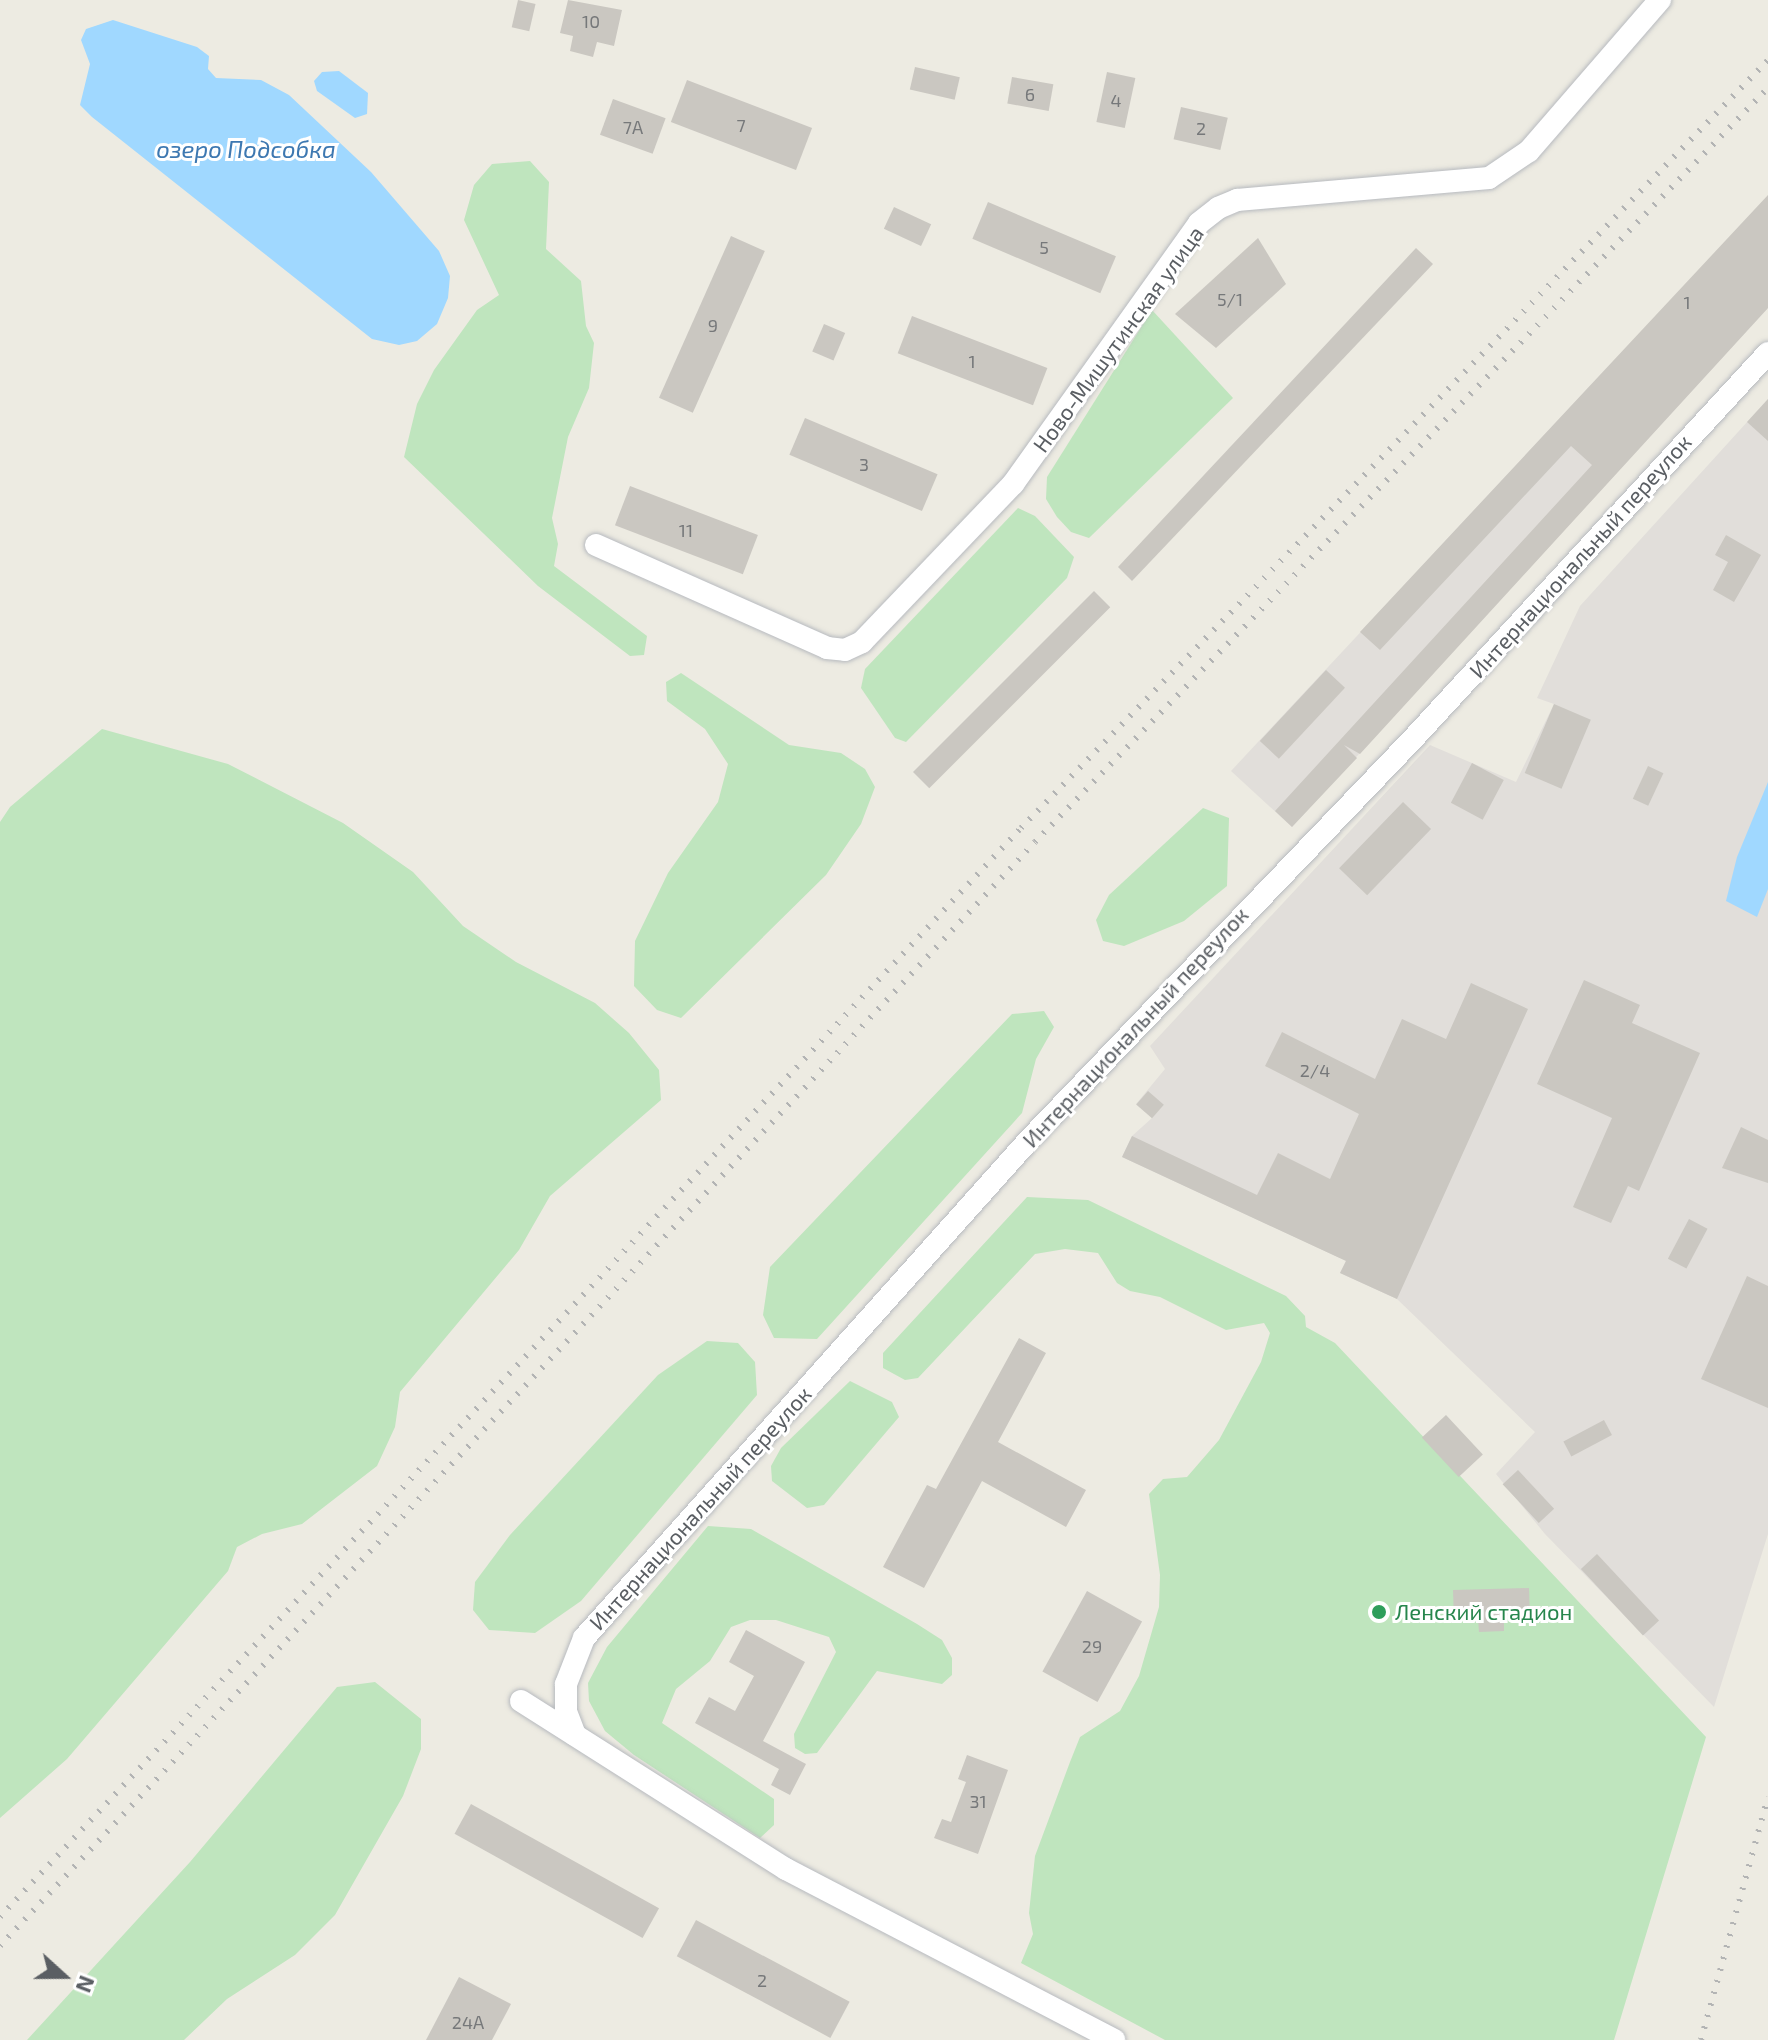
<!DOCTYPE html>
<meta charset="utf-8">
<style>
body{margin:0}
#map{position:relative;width:1768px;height:2040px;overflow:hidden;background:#edebe2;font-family:"Exo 2",sans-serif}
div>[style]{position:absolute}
.industrial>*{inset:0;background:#e1deda}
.green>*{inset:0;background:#bfe5be}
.water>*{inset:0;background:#a0d8ff}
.building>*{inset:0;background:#cac7c1;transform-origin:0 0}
.roads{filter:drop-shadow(0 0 2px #b7babf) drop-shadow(0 0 2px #b7babf)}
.street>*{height:22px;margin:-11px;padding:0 11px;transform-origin:11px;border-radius:11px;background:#fff}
.rail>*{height:6px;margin-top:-3px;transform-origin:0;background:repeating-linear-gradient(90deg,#b3b4b4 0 2px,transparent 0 12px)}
.dots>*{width:22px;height:22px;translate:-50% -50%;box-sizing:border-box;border:4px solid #fff;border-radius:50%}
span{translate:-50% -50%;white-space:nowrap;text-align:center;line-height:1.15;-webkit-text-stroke:6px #fff;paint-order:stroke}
.number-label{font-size:18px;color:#76787a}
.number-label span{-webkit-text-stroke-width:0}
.street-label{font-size:22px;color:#5a5e63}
.leisure-label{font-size:22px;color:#27864d}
.left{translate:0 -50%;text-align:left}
.water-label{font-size:24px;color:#3d78b1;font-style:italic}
.north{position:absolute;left:24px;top:1936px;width:80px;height:80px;-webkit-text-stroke:6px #fff;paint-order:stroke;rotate:111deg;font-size:22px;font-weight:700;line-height:32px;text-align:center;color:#5a5e63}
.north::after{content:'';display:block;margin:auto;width:28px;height:36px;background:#5a5e63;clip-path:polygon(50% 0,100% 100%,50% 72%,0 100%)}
</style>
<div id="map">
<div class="industrial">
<i style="clip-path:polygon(1768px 308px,1292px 827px,1231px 771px,1591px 385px)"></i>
<i style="clip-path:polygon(1768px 399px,1768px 1534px,1714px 1707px,1545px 1534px,1496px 1474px,1535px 1432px,1397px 1299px,1340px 1273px,1353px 1246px,1347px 1243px,1340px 1258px,1122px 1157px,1132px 1136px,1152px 1118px,1136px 1104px,1165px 1069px,1150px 1046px,1430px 745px,1516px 782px,1554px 704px,1537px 698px,1580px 606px)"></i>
</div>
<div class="green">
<i style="clip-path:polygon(530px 161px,549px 182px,546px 249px,581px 281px,586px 326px,594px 343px,589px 388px,568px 437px,552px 518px,558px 544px,554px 566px,647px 636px,644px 655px,630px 656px,538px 586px,404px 457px,417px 404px,434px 370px,477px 310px,499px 295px,464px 220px,474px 185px,492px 164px)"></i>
<i style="clip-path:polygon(1152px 310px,1233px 398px,1089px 538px,1071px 532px,1057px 517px,1046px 499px,1047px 477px)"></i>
<i style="clip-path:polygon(1018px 508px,1035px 516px,1074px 557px,1067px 578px,906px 742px,895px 738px,861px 688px,865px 669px)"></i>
<i style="clip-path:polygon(681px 673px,789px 745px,841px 753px,865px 769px,875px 787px,861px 824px,826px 875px,681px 1018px,657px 1010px,634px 986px,635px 941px,668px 873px,718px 802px,728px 764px,705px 729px,667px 701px,666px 682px)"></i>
<i style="clip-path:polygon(102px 729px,228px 764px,343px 823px,413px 872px,463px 926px,516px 962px,595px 1003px,629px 1033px,659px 1070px,661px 1100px,550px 1196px,519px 1250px,400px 1392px,395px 1427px,377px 1466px,302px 1524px,262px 1534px,237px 1547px,228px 1571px,67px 1759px,0 1818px,0 822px,10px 807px)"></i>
<i style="clip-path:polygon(1203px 808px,1229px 818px,1227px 886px,1184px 921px,1124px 946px,1103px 941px,1096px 920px,1109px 895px)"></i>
<i style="clip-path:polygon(1044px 1011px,1054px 1027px,1036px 1059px,1022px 1113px,817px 1339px,774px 1338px,763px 1315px,770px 1267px,1012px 1014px)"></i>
<i style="clip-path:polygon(1027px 1197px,1088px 1200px,1286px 1296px,1305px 1316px,1306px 1327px,1335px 1343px,1706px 1737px,1614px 2040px,1165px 2040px,1021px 1963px,1033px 1934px,1029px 1913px,1035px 1856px,1070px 1762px,1080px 1737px,1120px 1711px,1139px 1676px,1159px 1607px,1160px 1575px,1149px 1494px,1163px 1479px,1187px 1477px,1219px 1440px,1261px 1362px,1270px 1333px,1264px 1323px,1226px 1330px,1160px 1297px,1130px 1291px,1117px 1283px,1098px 1253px,1065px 1249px,1035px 1254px,918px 1378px,905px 1380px,883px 1368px,883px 1353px)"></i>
<i style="clip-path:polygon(707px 1341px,738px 1343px,755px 1362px,757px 1395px,581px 1601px,535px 1633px,489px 1630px,473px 1610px,475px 1582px,510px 1535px,658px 1375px)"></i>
<i style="clip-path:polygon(850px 1381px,892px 1402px,899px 1417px,824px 1505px,807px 1508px,772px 1481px,771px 1466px,781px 1448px)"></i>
<i style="clip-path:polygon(708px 1526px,751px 1529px,917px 1624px,942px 1640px,952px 1658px,952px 1675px,942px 1684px,877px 1671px,817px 1753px,805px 1754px,795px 1748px,794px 1734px,836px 1652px,829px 1637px,776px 1620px,750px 1620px,731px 1627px,710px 1661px,676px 1689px,662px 1723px,774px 1799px,774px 1825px,760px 1838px,634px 1755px,605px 1731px,589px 1701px,588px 1683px,607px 1647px)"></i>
<i style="clip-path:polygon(375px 1682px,421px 1719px,421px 1749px,403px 1796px,335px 1915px,295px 1955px,227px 1999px,184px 2040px,27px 2040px,190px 1862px,337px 1687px)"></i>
</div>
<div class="water">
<i style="clip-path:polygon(113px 20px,197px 47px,209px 56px,208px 69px,216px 78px,261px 80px,289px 95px,371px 172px,439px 251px,450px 276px,448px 298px,437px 324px,417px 341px,399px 345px,372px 339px,92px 117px,80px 105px,90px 64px,81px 40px,86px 29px)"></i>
<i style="clip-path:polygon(339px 71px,368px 93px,367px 114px,355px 118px,317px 91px,314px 81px,322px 72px)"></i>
<i style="clip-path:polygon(1768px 782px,1768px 889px,1757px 917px,1726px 901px,1737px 857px)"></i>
</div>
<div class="building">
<i style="left:518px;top:0;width:18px;height:28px;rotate:13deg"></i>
<i style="clip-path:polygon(568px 0,622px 10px,614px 46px,597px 42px,593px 57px,570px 51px,573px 36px,560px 33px)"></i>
<i style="left:915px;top:67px;width:46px;height:23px;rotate:13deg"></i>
<i style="left:1107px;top:72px;width:29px;height:51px;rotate:12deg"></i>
<i style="left:1012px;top:77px;width:42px;height:27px;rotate:10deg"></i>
<i style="left:687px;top:80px;width:134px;height:45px;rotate:21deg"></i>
<i style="left:613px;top:99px;width:56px;height:38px;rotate:20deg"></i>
<i style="left:1181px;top:107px;width:48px;height:33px;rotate:13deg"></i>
<i style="clip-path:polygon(1768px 195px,1768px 308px,1360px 754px,1344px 745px,1357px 758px,1292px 827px,1275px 811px,1592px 465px,1571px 446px,1380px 650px,1360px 632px)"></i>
<i style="left:988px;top:202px;width:139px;height:40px;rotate:23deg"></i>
<i style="left:894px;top:207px;width:41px;height:24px;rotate:25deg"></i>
<i style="left:731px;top:236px;width:37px;height:177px;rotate:24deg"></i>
<i style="clip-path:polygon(1258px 238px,1286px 284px,1216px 348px,1175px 314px)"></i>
<i style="clip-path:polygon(1416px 248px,1433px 264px,1132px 581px,1118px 567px)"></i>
<i style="left:912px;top:316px;width:145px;height:40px;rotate:21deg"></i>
<i style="left:824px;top:324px;width:23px;height:30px;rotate:23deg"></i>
<i style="clip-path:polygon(1768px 399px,1768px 441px,1747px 422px)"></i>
<i style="left:805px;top:418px;width:144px;height:40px;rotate:23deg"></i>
<i style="left:630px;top:486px;width:137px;height:42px;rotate:21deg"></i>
<i style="clip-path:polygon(1726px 535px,1761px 555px,1734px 602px,1713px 590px,1728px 562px,1715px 555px)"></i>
<i style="left:1094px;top:591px;width:23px;height:256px;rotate:45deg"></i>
<i style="left:1326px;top:670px;width:26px;height:97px;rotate:43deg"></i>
<i style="left:1554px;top:704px;width:40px;height:75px;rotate:23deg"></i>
<i style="left:1472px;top:763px;width:36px;height:45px;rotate:28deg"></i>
<i style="left:1648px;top:766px;width:17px;height:36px;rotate:25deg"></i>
<i style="left:1403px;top:802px;width:39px;height:92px;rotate:44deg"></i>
<i style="clip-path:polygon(1584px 980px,1640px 1005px,1632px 1023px,1700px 1053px,1639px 1191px,1628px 1186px,1611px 1223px,1573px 1207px,1612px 1118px,1537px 1084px)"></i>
<i style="clip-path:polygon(1471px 983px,1528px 1009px,1397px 1299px,1340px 1273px,1346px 1261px,1122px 1157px,1132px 1136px,1257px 1195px,1278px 1153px,1330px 1179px,1359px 1114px,1265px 1066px,1282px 1032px,1375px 1079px,1402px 1019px,1446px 1039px)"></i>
<i style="left:1148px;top:1091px;width:21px;height:18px;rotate:41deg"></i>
<i style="clip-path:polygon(1741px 1127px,1768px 1140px,1768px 1183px,1722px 1168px)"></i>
<i style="left:1689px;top:1219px;width:21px;height:45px;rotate:28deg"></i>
<i style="clip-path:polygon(1747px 1276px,1768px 1286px,1768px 1408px,1701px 1379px)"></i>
<i style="clip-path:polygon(1019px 1338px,1046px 1353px,998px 1442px,1086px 1490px,1066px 1527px,982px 1481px,924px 1588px,883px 1567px,927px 1485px,936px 1489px)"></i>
<i style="left:1446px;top:1415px;width:54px;height:33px;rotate:47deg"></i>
<i style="left:1604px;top:1420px;width:17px;height:46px;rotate:62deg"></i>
<i style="left:1518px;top:1470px;width:53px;height:21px;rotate:47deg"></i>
<i style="left:1597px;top:1554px;width:91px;height:22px;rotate:47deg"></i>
<i style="clip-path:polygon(1529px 1588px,1530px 1618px,1504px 1619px,1504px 1631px,1479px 1632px,1478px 1619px,1454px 1620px,1453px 1590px)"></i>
<i style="left:1087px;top:1591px;width:63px;height:92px;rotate:29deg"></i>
<i style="clip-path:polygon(746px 1630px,805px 1662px,763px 1741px,806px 1764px,790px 1795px,771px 1785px,779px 1769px,695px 1723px,709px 1697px,735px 1711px,754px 1676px,729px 1662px)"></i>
<i style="clip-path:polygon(967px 1755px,1008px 1770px,978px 1854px,934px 1838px,942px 1819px,951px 1822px,966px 1782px,958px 1779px)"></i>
<i style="left:471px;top:1804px;width:215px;height:34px;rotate:29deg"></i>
<i style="left:696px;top:1920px;width:174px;height:41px;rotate:28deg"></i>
<i style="clip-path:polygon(459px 1977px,511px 2004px,492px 2040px,426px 2040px)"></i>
</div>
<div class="roads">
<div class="street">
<i style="left:596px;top:545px;width:253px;rotate:24deg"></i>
<i style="left:827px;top:648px;width:18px;rotate:6deg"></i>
<i style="left:845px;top:650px;width:19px;rotate:-25deg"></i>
<i style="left:862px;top:642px;width:219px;rotate:-46.3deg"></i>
<i style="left:1013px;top:484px;width:320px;rotate:-54.5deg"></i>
<i style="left:1199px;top:223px;width:24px;rotate:-38deg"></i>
<i style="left:1218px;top:208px;width:21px;rotate:-23deg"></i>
<i style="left:1237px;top:200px;width:253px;rotate:-5deg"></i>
<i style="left:1489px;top:178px;width:48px;rotate:-34deg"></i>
<i style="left:1529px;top:151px;width:200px;rotate:-49.1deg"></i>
<i style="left:521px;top:1701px;width:314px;rotate:32.4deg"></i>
<i style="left:786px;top:1869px;width:370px;rotate:27.5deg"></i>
<i style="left:575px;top:1735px;width:26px;rotate:-111deg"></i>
<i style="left:566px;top:1711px;width:27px;rotate:-90deg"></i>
<i style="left:566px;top:1684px;width:49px;rotate:-68.6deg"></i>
<i style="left:584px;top:1638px;width:668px;rotate:-48.22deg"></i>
<i style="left:1029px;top:1140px;width:552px;rotate:-46.25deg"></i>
<i style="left:1411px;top:741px;width:527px;rotate:-47.38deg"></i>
</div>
</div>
<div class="rail">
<i style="left:0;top:1917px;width:1493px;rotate:-46.85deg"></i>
<i style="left:1021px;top:828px;width:1071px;rotate:-45.79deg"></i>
<i style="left:0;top:1946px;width:1513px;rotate:-46.85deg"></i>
<i style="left:1035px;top:842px;width:1052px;rotate:-45.81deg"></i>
<i style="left:1701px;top:2040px;width:252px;rotate:-74.6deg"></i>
</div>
<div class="dots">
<i style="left:1379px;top:1612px;background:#2e9e5b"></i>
</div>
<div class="number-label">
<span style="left:591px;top:21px">10</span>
<span style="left:1030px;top:94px">6</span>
<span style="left:1116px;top:100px">4</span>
<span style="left:741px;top:125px">7</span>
<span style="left:633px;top:127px">7А</span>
<span style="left:1201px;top:128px">2</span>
<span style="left:1044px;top:247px">5</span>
<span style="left:1230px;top:299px">5/1</span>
<span style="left:1687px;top:302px">1</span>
<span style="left:713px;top:325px">9</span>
<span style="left:972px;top:361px">1</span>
<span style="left:864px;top:464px">3</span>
<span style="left:686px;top:530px">11</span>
<span style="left:1315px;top:1070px">2/4</span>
<span style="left:1092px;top:1646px">29</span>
<span style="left:978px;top:1801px">31</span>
<span style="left:762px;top:1980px">2</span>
<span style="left:468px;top:2022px">24А</span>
</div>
<div class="street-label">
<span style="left:1118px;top:339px;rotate:-54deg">Ново-Мишутинская улица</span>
<span style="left:1580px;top:556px;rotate:-48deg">Интернациональный переулок</span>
<span style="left:1135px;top:1027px;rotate:-47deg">Интернациональный переулок</span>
<span style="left:700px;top:1508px;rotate:-48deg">Интернациональный переулок</span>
</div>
<div class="leisure-label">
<span class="left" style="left:1395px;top:1612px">Ленский стадион</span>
</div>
<div class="water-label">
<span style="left:246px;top:149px">озеро Подсобка</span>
</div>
<div class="north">N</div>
</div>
